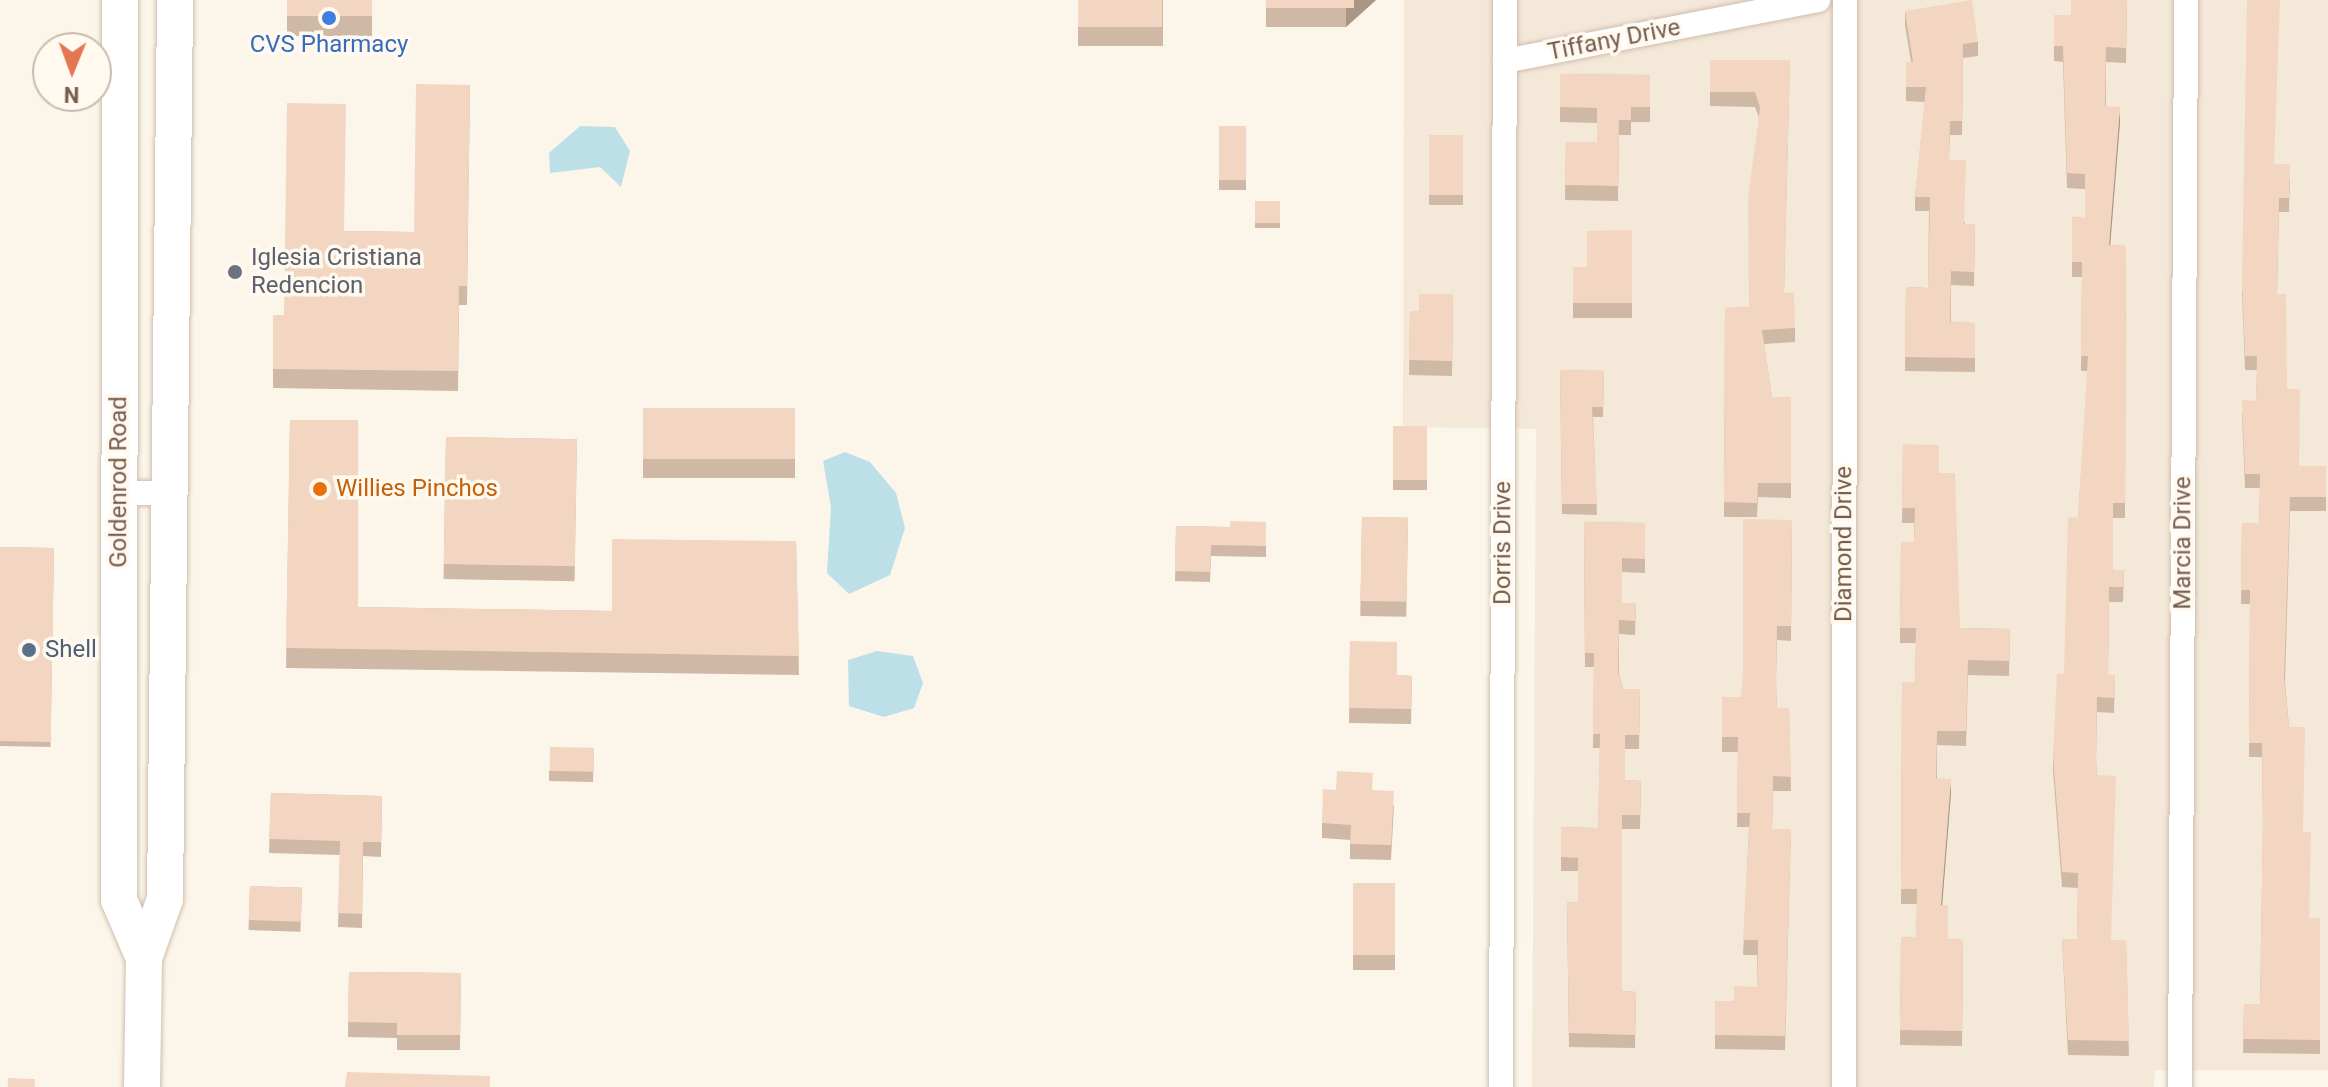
<!DOCTYPE html>
<style>
body{margin:0}
#map{position:relative;width:2328px;height:1087px;overflow:hidden;background:#fcf6ea;font-family:Roboto,sans-serif}
div>[style]{position:absolute}
.residential>*{inset:0;background:#f4e8d8}
.water>*{inset:0;background:#bddfe7}
.roads{filter:drop-shadow(0 0 2px #cfbeae) drop-shadow(0 0 2px #cfbeae)}
.minor>*{height:24px;margin:-12px;padding:0 12px;transform-origin:12px;border-radius:12px;background:#fff}
.secondary>*{height:36px;margin:-18px;padding:0 18px;transform-origin:18px;border-radius:18px;background:#fff}
.wall>*{inset:0;background:#d0b8a6;transform-origin:0 0}
.shaded-wall>*{inset:0;background:#a99687}
.building>*{inset:0;background:#f2d6c1;transform-origin:0 0}
.dots>*{width:22px;height:22px;translate:-50% -50%;box-sizing:border-box;border:4px solid #fff9f0;border-radius:50%}
span{translate:-50% -50%;white-space:nowrap;text-align:center;line-height:1.15;-webkit-text-stroke:7px #fff9f0;paint-order:stroke}
.street-label{font-size:24px;color:#785d4c}
.shop-label{font-size:24px;color:#366cbe}
.worship-label{font-size:24px;color:#5b616d}
.left{translate:0 -50%;text-align:left}
.food-label{font-size:24px;color:#c56008}
.service-label{font-size:24px;color:#4e5e75}
.north{position:absolute;left:32px;top:32px;width:80px;height:80px;box-sizing:border-box;background:#fff9f0;border:2px solid #c9bbae;border-radius:50%;rotate:181deg;font-size:22px;font-weight:700;line-height:32px;text-align:center;color:#785d4c}
.north::after{content:'';display:block;margin:auto;width:28px;height:36px;background:#e47651;clip-path:polygon(50% 0,100% 100%,50% 72%,0 100%)}
</style>
<div id="map">
<div class="residential">
<i style="clip-path:polygon(1404px 0,2328px 0,2328px 1070px,2155px 1070px,2154px 1087px,1532px 1087px,1536px 429px,1403px 427px)"></i>
</div>
<div class="water">
<i style="clip-path:polygon(580px 126px,615px 127px,630px 151px,621px 187px,600px 167px,550px 173px,549px 153px)"></i>
<i style="clip-path:polygon(845px 452px,870px 462px,896px 493px,905px 528px,890px 575px,849px 594px,827px 573px,831px 507px,823px 461px)"></i>
<i style="clip-path:polygon(877px 651px,913px 656px,923px 683px,914px 708px,884px 717px,849px 706px,848px 660px)"></i>
</div>
<div class="roads">
<div class="minor">
<i style="left:1505px;top:61px;width:319px;rotate:-11deg"></i>
<i style="left:119px;top:493px;width:50px"></i>
<i style="left:1501px;top:1087px;width:1087px;rotate:-89.79deg"></i>
<i style="left:1844px;top:1087px;width:1087px;rotate:-89.95deg"></i>
<i style="left:2180px;top:1087px;width:1087px;rotate:-89.68deg"></i>
</div>
<div class="secondary">
<i style="left:120px;top:0;width:900px;rotate:90.06deg"></i>
<i style="left:119px;top:900px;width:63px;rotate:66.7deg"></i>
<i style="left:142px;top:1087px;width:129px;rotate:-89.1deg"></i>
<i style="left:144px;top:958px;width:63px;rotate:-70.4deg"></i>
<i style="left:165px;top:899px;width:899px;rotate:-89.36deg"></i>
</div>
</div>
<div class="wall">
<i style="left:287px;top:0;width:85px;height:36px"></i>
<i style="left:1078px;top:0;width:85px;height:46px"></i>
<i style="clip-path:polygon(1266px 0,1376px 0,1346px 27px,1266px 27px)"></i>
<i style="clip-path:polygon(2127px 0,2126px 63px,2106px 62px,2106px 106px,2120px 122px,2110px 245px,2126px 246px,2125px 518px,2113px 518px,2113px 570px,2124px 570px,2123px 602px,2109px 602px,2108px 675px,2115px 675px,2114px 713px,2097px 712px,2096px 759px,2111px 940px,2126px 940px,2129px 1056px,2068px 1055px,2062px 939px,2077px 939px,2078px 888px,2062px 887px,2053px 770px,2053px 755px,2064px 674px,2078px 518px,2088px 371px,2081px 371px,2082px 277px,2072px 277px,2072px 217px,2085px 218px,2085px 189px,2067px 188px,2063px 62px,2054px 61px,2054px 15px,2071px 15px)"></i>
<i style="clip-path:polygon(1905px 11px,1978px 42px,1978px 56px,1963px 58px,1962px 135px,1950px 135px,1949px 160px,1965px 224px,1975px 224px,1974px 286px,1951px 285px,1951px 322px,1975px 323px,1975px 372px,1905px 371px,1906px 287px,1928px 288px,1929px 211px,1915px 211px,1915px 197px,1925px 102px,1906px 101px,1906px 62px,1911px 62px,1905px 25px)"></i>
<i style="clip-path:polygon(1710px 60px,1790px 60px,1784px 293px,1795px 328px,1795px 342px,1764px 344px,1772px 397px,1791px 397px,1791px 498px,1758px 497px,1757px 517px,1724px 517px,1725px 308px,1749px 307px,1759px 118px,1755px 107px,1710px 106px)"></i>
<i style="clip-path:polygon(1560px 74px,1650px 75px,1650px 122px,1631px 122px,1631px 135px,1619px 135px,1618px 201px,1565px 200px,1566px 142px,1597px 142px,1597px 123px,1560px 122px)"></i>
<i style="clip-path:polygon(470px 85px,467px 305px,459px 305px,458px 391px,273px 388px,273px 315px,284px 315px,344px 231px,414px 232px)"></i>
<i style="left:1219px;top:126px;width:27px;height:64px"></i>
<i style="left:1429px;top:135px;width:34px;height:70px"></i>
<i style="clip-path:polygon(2275px 164px,2290px 178px,2289px 212px,2279px 212px,2277px 294px,2287px 389px,2299px 466px,2326px 466px,2326px 511px,2290px 511px,2285px 682px,2289px 727px,2303px 832px,2309px 918px,2320px 918px,2320px 1054px,2243px 1053px,2244px 1004px,2260px 1004px,2263px 825px,2262px 757px,2249px 757px,2250px 604px,2241px 604px,2242px 523px,2259px 524px,2260px 488px,2245px 488px,2242px 414px,2256px 401px,2257px 370px,2245px 370px,2242px 292px)"></i>
<i style="left:1255px;top:201px;width:25px;height:27px"></i>
<i style="clip-path:polygon(1632px 230px,1632px 318px,1573px 318px,1573px 267px,1587px 267px)"></i>
<i style="clip-path:polygon(1453px 294px,1452px 376px,1409px 375px,1410px 311px,1419px 311px)"></i>
<i style="clip-path:polygon(1560px 370px,1604px 371px,1603px 417px,1593px 417px,1597px 515px,1562px 514px)"></i>
<i style="left:643px;top:408px;width:152px;height:70px"></i>
<i style="clip-path:polygon(290px 420px,358px 607px,612px 611px,796px 541px,799px 675px,286px 668px)"></i>
<i style="left:1393px;top:426px;width:34px;height:64px"></i>
<i style="left:446px;top:437px;width:131px;height:142px;rotate:1deg"></i>
<i style="clip-path:polygon(1903px 444px,1939px 473px,1960px 628px,2010px 629px,2009px 676px,1968px 675px,1966px 746px,1937px 745px,1937px 778px,1951px 793px,1942px 905px,1948px 939px,1963px 940px,1962px 1046px,1900px 1045px,1901px 937px,1916px 938px,1917px 904px,1901px 904px,1902px 682px,1915px 682px,1916px 643px,1900px 643px,1901px 542px,1914px 542px,1914px 523px,1902px 523px)"></i>
<i style="left:1362px;top:517px;width:46px;height:99px;rotate:1deg"></i>
<i style="clip-path:polygon(1792px 520px,1791px 641px,1777px 640px,1776px 680px,1777px 708px,1789px 708px,1791px 791px,1773px 791px,1772px 829px,1791px 829px,1785px 1050px,1715px 1049px,1715px 1001px,1734px 1001px,1757px 987px,1757px 955px,1743px 955px,1749px 827px,1737px 827px,1738px 752px,1722px 752px,1722px 697px,1741px 697px)"></i>
<i style="clip-path:polygon(1266px 522px,1266px 557px,1211px 556px,1210px 582px,1175px 581px,1176px 526px,1230px 527px)"></i>
<i style="clip-path:polygon(1584px 522px,1645px 523px,1645px 573px,1622px 572px,1622px 603px,1636px 603px,1635px 635px,1619px 634px,1619px 674px,1623px 689px,1640px 689px,1639px 749px,1625px 749px,1625px 780px,1641px 781px,1640px 829px,1622px 829px,1622px 991px,1636px 992px,1635px 1048px,1569px 1047px,1567px 902px,1578px 903px,1578px 871px,1561px 871px,1561px 827px,1598px 828px,1600px 748px,1593px 748px,1594px 667px,1585px 667px)"></i>
<i style="left:0;top:547px;width:54px;height:199px;rotate:1deg"></i>
<i style="clip-path:polygon(1350px 641px,1397px 675px,1412px 676px,1411px 724px,1349px 723px)"></i>
<i style="clip-path:polygon(594px 748px,593px 782px,549px 781px,549px 771px)"></i>
<i style="clip-path:polygon(1373px 790px,1394px 806px,1391px 860px,1350px 859px,1350px 840px,1322px 838px,1322px 823px)"></i>
<i style="clip-path:polygon(271px 793px,382px 796px,381px 857px,363px 856px,362px 928px,338px 927px,340px 855px,269px 853px)"></i>
<i style="left:1353px;top:883px;width:42px;height:87px"></i>
<i style="left:250px;top:886px;width:52px;height:44px;rotate:2deg"></i>
<i style="clip-path:polygon(349px 972px,461px 973px,460px 1050px,397px 1050px,397px 1038px,348px 1037px)"></i>
</div>
<div class="shaded-wall">
<i style="clip-path:polygon(1354px 0,1376px 0,1346px 27px,1346px 8px)"></i>
<i style="clip-path:polygon(2120px 107px,2120px 122px,2109px 260px,2109px 245px)"></i>
<i style="clip-path:polygon(1951px 779px,1951px 793px,1941px 920px,1941px 905px)"></i>
</div>
<div class="building">
<i style="left:287px;top:0;width:85px;height:16px"></i>
<i style="left:1078px;top:0;width:84px;height:27px"></i>
<i style="left:1266px;top:0;width:88px;height:8px"></i>
<i style="clip-path:polygon(1972px 0,1978px 42px,1963px 44px,1962px 121px,1950px 121px,1949px 160px,1966px 160px,1964px 224px,1975px 224px,1974px 272px,1951px 271px,1950px 322px,1975px 323px,1975px 358px,1905px 357px,1906px 287px,1928px 288px,1930px 197px,1915px 197px,1926px 87px,1906px 87px,1906px 62px,1913px 62px,1905px 11px)"></i>
<i style="clip-path:polygon(2071px 0,2127px 0,2126px 48px,2106px 47px,2105px 106px,2120px 107px,2109px 245px,2126px 246px,2125px 503px,2113px 503px,2113px 570px,2124px 570px,2123px 587px,2109px 587px,2108px 675px,2115px 675px,2114px 698px,2097px 697px,2096px 756px,2097px 775px,2116px 776px,2111px 940px,2126px 940px,2129px 1041px,2068px 1040px,2062px 939px,2077px 939px,2078px 873px,2062px 872px,2053px 755px,2057px 674px,2064px 674px,2068px 517px,2078px 518px,2088px 356px,2081px 356px,2082px 262px,2072px 262px,2072px 217px,2085px 218px,2085px 174px,2067px 173px,2063px 46px,2054px 46px,2054px 15px,2071px 15px)"></i>
<i style="clip-path:polygon(2247px 0,2280px 0,2274px 164px,2290px 164px,2289px 198px,2279px 198px,2277px 294px,2286px 294px,2287px 389px,2300px 389px,2299px 466px,2326px 466px,2326px 497px,2290px 497px,2284px 678px,2289px 727px,2305px 727px,2303px 832px,2311px 832px,2309px 918px,2320px 918px,2320px 1040px,2243px 1039px,2244px 1004px,2260px 1004px,2263px 818px,2262px 743px,2249px 743px,2250px 590px,2241px 590px,2242px 523px,2259px 524px,2260px 474px,2245px 474px,2242px 400px,2256px 401px,2257px 356px,2245px 356px,2242px 278px)"></i>
<i style="clip-path:polygon(1710px 60px,1790px 60px,1784px 293px,1794px 292px,1795px 328px,1762px 330px,1772px 397px,1791px 397px,1791px 483px,1758px 483px,1757px 503px,1724px 502px,1725px 308px,1749px 307px,1748px 199px,1760px 108px,1755px 92px,1710px 92px)"></i>
<i style="clip-path:polygon(1560px 74px,1650px 75px,1650px 107px,1631px 107px,1631px 120px,1619px 120px,1618px 186px,1565px 185px,1566px 142px,1597px 142px,1597px 108px,1560px 107px)"></i>
<i style="clip-path:polygon(416px 84px,470px 85px,467px 286px,459px 286px,458px 371px,273px 369px,273px 315px,284px 315px,287px 103px,346px 104px,344px 231px,414px 232px)"></i>
<i style="left:1219px;top:126px;width:27px;height:54px"></i>
<i style="left:1429px;top:135px;width:34px;height:60px"></i>
<i style="left:1255px;top:201px;width:25px;height:22px"></i>
<i style="clip-path:polygon(1632px 230px,1632px 303px,1573px 303px,1573px 267px,1587px 267px,1587px 231px)"></i>
<i style="clip-path:polygon(1419px 294px,1453px 294px,1452px 361px,1409px 360px,1410px 311px,1419px 311px)"></i>
<i style="clip-path:polygon(1560px 370px,1604px 371px,1603px 407px,1592px 407px,1597px 504px,1562px 504px)"></i>
<i style="left:643px;top:408px;width:152px;height:51px"></i>
<i style="clip-path:polygon(290px 420px,358px 420px,358px 607px,612px 611px,612px 539px,796px 541px,799px 656px,286px 648px)"></i>
<i style="left:1393px;top:426px;width:34px;height:54px"></i>
<i style="left:446px;top:437px;width:131px;height:127px;rotate:1deg"></i>
<i style="clip-path:polygon(1903px 444px,1939px 445px,1939px 473px,1955px 473px,1960px 628px,2010px 629px,2009px 661px,1968px 660px,1966px 731px,1937px 731px,1936px 778px,1951px 779px,1941px 905px,1948px 905px,1948px 939px,1963px 940px,1962px 1031px,1900px 1030px,1901px 937px,1916px 938px,1917px 889px,1901px 889px,1902px 682px,1915px 682px,1916px 628px,1900px 628px,1901px 542px,1914px 542px,1915px 508px,1902px 508px)"></i>
<i style="left:1362px;top:517px;width:46px;height:84px;rotate:1deg"></i>
<i style="clip-path:polygon(1743px 519px,1792px 520px,1791px 626px,1777px 626px,1776px 673px,1777px 708px,1789px 708px,1791px 777px,1773px 776px,1772px 829px,1791px 829px,1785px 1036px,1715px 1035px,1715px 1001px,1734px 1001px,1734px 986px,1757px 987px,1758px 940px,1743px 940px,1750px 813px,1737px 813px,1738px 737px,1722px 737px,1722px 697px,1741px 697px,1743px 672px)"></i>
<i style="clip-path:polygon(1230px 521px,1266px 522px,1266px 546px,1211px 545px,1210px 572px,1175px 571px,1176px 526px,1230px 527px)"></i>
<i style="clip-path:polygon(1584px 522px,1645px 523px,1645px 559px,1622px 558px,1622px 603px,1636px 603px,1635px 621px,1619px 620px,1618px 673px,1623px 689px,1640px 689px,1639px 735px,1625px 735px,1625px 780px,1641px 781px,1640px 815px,1622px 815px,1622px 991px,1636px 992px,1635px 1035px,1569px 1033px,1567px 902px,1578px 903px,1578px 858px,1561px 857px,1561px 827px,1598px 828px,1600px 734px,1593px 734px,1594px 653px,1585px 653px)"></i>
<i style="left:0;top:547px;width:54px;height:194px;rotate:1deg"></i>
<i style="clip-path:polygon(1350px 641px,1397px 642px,1397px 675px,1412px 676px,1411px 709px,1349px 708px)"></i>
<i style="left:550px;top:747px;width:44px;height:24px;rotate:1deg"></i>
<i style="clip-path:polygon(1337px 771px,1373px 773px,1372px 790px,1394px 791px,1391px 845px,1350px 844px,1351px 825px,1322px 823px,1323px 789px,1336px 790px)"></i>
<i style="clip-path:polygon(271px 793px,382px 796px,381px 842px,363px 842px,362px 914px,338px 913px,340px 841px,269px 839px)"></i>
<i style="left:1353px;top:883px;width:42px;height:72px"></i>
<i style="left:250px;top:886px;width:52px;height:34px;rotate:2deg"></i>
<i style="clip-path:polygon(349px 972px,461px 973px,460px 1035px,397px 1035px,397px 1023px,348px 1022px)"></i>
<i style="clip-path:polygon(347px 1072px,490px 1076px,490px 1087px,345px 1087px)"></i>
<i style="left:8px;top:1078px;width:27px;height:9px;rotate:2deg"></i>
</div>
<div class="dots">
<i style="left:329px;top:18px;background:#3f7fe0"></i>
<i style="left:235px;top:272px;background:#6b7280"></i>
<i style="left:320px;top:489px;background:#e8710a"></i>
<i style="left:29px;top:650px;background:#5c6f8a"></i>
</div>
<div class="street-label">
<span style="left:1614px;top:40px;rotate:-11deg">Tiffany Drive</span>
<span style="left:119px;top:482px;rotate:-90deg">Goldenrod Road</span>
<span style="left:1503px;top:543px;rotate:-90deg">Dorris Drive</span>
<span style="left:2183px;top:543px;rotate:-90deg">Marcia Drive</span>
<span style="left:1844px;top:544px;rotate:-90deg">Diamond Drive</span>
</div>
<div class="shop-label">
<span style="left:329px;top:45px">CVS Pharmacy</span>
</div>
<div class="worship-label">
<span class="left" style="left:251px;top:272px">Iglesia Cristiana<br>Redencion</span>
</div>
<div class="food-label">
<span class="left" style="left:336px;top:489px">Willies Pinchos</span>
</div>
<div class="service-label">
<span class="left" style="left:45px;top:650px">Shell</span>
</div>
<div class="north">N</div>
</div>
